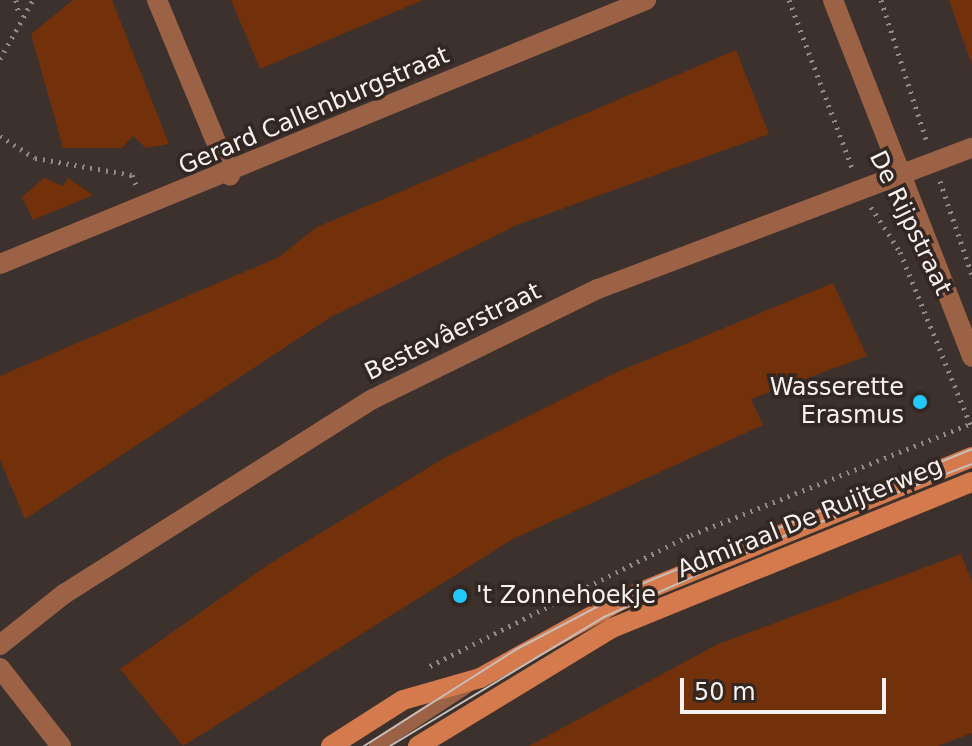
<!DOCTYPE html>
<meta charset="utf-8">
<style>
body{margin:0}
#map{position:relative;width:972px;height:746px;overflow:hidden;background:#3c312c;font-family:"DejaVu Sans",sans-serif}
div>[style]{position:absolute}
.green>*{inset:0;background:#72310a}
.path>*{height:5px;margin-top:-2.5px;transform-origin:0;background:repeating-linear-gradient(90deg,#938a85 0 2px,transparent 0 8px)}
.lane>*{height:14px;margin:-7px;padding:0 7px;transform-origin:7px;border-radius:7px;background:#9b6246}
.street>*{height:20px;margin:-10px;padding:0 10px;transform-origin:10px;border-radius:10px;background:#9b6246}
.secondary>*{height:20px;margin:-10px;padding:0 10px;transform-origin:10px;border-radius:10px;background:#d47a4c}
.tram>*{height:2px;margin:-1px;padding:0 1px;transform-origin:1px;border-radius:1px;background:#c7beba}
.dots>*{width:22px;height:22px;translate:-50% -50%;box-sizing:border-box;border:4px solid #322722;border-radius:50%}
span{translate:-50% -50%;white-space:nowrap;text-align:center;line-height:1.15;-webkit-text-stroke:7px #322722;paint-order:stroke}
.street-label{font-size:24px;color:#faf2ef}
.poi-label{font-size:24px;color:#faf2ef}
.right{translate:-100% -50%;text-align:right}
.left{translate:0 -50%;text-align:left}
.scale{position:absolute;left:680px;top:678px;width:206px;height:36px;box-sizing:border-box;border:4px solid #faf2ef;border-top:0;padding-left:10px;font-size:24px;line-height:28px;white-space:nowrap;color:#faf2ef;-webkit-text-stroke:6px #322722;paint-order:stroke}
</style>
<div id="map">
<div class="green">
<i style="clip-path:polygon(73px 0,112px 0,169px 144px,146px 148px,133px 136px,122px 148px,63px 148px,31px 34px)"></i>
<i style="clip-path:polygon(231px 0,423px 0,260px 69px)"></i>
<i style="clip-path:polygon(949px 0,972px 0,972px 65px)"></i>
<i style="clip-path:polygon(736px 50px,769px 134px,517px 225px,331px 317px,25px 519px,0 460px,0 376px,279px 257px,317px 227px)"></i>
<i style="clip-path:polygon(44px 178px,63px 186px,68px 178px,93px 195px,33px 220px,22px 197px)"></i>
<i style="clip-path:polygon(833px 283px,867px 356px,751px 399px,763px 425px,511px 540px,183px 746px,120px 669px,269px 564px,446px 457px,615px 373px)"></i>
<i style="clip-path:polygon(961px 554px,972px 582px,972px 733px,938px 746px,529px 746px,718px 644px)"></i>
</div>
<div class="path">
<i style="left:16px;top:0;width:15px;rotate:79deg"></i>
<i style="left:789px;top:0;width:182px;rotate:69.4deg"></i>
<i style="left:881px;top:0;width:149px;rotate:72.1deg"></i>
<i style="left:0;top:59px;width:68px;rotate:-60.8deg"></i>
<i style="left:0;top:136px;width:41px;rotate:32.2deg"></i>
<i style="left:35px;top:158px;width:98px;rotate:9.9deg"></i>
<i style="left:132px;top:175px;width:11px;rotate:68deg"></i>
<i style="left:940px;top:181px;width:99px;rotate:71.2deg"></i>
<i style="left:871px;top:207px;width:54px;rotate:57.2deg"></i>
<i style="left:900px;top:252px;width:190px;rotate:67.8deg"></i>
<i style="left:430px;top:666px;width:292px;rotate:-26.7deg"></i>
<i style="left:691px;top:535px;width:302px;rotate:-21.7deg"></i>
</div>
<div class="lane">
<i style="left:376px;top:746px;width:108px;rotate:-33.2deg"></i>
</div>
<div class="street">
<i style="left:157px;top:0;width:190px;rotate:67.4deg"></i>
<i style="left:833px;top:0;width:383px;rotate:68.7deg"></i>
<i style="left:0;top:264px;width:698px;rotate:-22.23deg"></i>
<i style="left:0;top:645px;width:82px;rotate:-38.6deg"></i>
<i style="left:64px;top:594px;width:365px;rotate:-32.3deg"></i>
<i style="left:373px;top:399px;width:250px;rotate:-26.1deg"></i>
<i style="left:598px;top:289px;width:400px;rotate:-20.7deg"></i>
<i style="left:0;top:668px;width:99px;rotate:52deg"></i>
</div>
<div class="secondary">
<i style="left:331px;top:746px;width:85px;rotate:-32.6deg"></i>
<i style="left:403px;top:700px;width:80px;rotate:-15.9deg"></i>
<i style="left:480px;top:678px;width:159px;rotate:-29deg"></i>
<i style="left:619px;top:601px;width:381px;rotate:-22.2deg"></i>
<i style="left:418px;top:746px;width:227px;rotate:-31.3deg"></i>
<i style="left:612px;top:628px;width:388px;rotate:-22.1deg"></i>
</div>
<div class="tram">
<i style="left:364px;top:746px;width:179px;rotate:-32.4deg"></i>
<i style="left:515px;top:650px;width:140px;rotate:-27.7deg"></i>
<i style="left:639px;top:585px;width:360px;rotate:-22.2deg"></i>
<i style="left:390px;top:746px;width:250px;rotate:-31.1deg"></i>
<i style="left:604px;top:617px;width:192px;rotate:-24.3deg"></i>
<i style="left:779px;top:538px;width:207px;rotate:-21deg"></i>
</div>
<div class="dots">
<i style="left:920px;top:402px;background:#22c9fd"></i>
<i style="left:460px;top:596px;background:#22c9fd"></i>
</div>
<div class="street-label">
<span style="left:314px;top:111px;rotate:-23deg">Gerard Callenburgstraat</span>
<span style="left:910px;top:223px;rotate:64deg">De Rijpstraat</span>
<span style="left:453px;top:332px;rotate:-26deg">Bestevâerstraat</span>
<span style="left:810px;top:518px;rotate:-22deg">Admiraal De Ruijterweg</span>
</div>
<div class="poi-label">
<span class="right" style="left:904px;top:402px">Wasserette<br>Erasmus</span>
<span class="left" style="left:476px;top:596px">'t Zonnehoekje</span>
</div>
<div class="scale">50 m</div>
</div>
